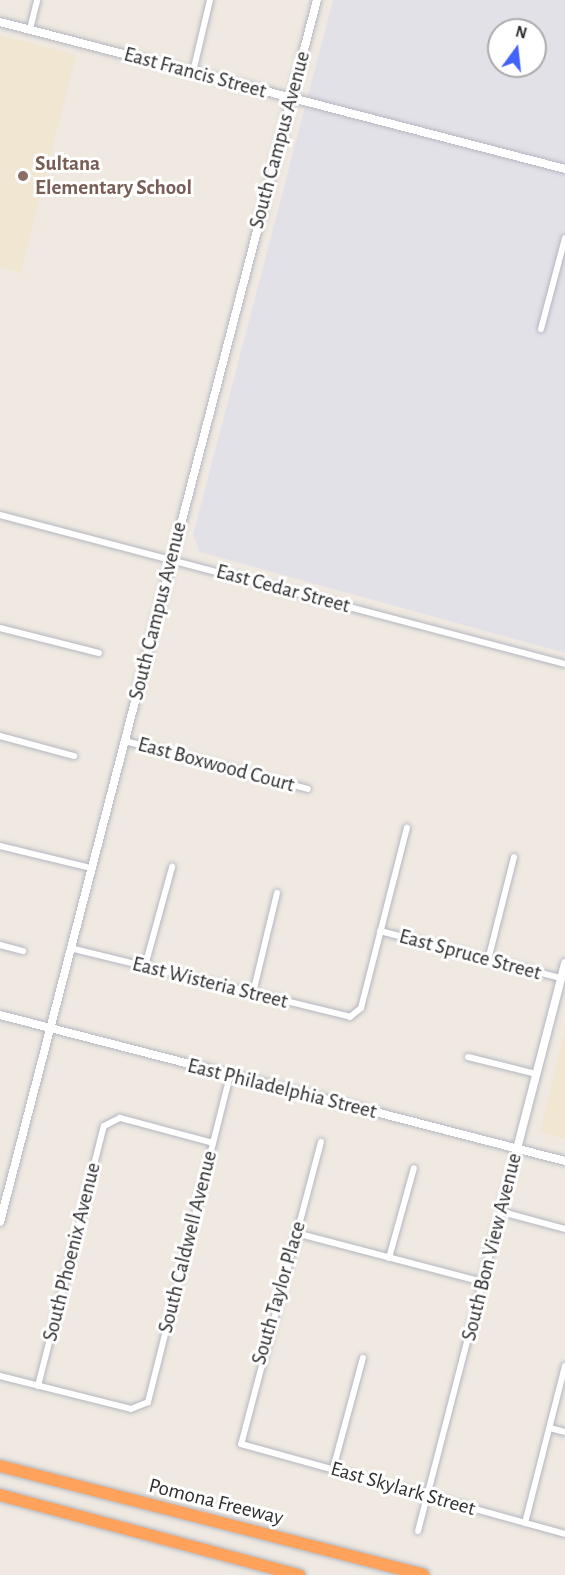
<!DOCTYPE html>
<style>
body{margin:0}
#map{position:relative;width:565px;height:1575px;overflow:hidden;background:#efe9e1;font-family:"Alegreya Sans",sans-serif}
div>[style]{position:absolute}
.industrial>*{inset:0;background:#e3e1e8}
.education>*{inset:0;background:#f0e6d1}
.roads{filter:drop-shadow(0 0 2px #b4b7c1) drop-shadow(0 0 2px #b4b7c1)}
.minor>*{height:6px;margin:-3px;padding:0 3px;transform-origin:3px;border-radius:3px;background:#fff}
.tertiary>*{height:8px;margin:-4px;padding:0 4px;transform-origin:4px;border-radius:4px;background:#fff}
.motorway>*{height:12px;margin:-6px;padding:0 6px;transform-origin:6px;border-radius:6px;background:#ffa35c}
.dots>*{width:16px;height:16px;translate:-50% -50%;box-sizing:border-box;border:3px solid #fff;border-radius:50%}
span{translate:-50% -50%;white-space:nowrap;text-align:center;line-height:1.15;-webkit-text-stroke:6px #fff;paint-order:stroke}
.street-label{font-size:21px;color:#2e2e2e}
.education-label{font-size:21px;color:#785e54;font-weight:700}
.left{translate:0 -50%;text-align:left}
.north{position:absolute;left:487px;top:18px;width:60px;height:60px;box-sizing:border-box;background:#fff;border:2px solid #ababab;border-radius:50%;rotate:15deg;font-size:16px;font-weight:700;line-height:24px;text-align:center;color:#2e2e2e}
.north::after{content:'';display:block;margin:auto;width:21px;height:27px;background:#4264fb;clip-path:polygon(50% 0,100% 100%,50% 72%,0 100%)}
</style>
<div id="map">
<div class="industrial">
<i style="clip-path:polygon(evenodd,333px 0,565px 0,565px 653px,200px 552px,193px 535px,333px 0,499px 30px,535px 30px,535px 66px,499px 66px,499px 30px)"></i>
</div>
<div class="education">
<i style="clip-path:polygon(0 35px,76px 55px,21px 273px,0 267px)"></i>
<i style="clip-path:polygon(565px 1031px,565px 1139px,540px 1132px)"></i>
</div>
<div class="roads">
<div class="minor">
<i style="left:30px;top:29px;width:30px;rotate:-76deg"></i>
<i style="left:193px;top:72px;width:74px;rotate:-76.7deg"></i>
<i style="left:541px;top:329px;width:94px;rotate:-75.2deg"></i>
<i style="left:0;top:515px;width:584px;rotate:14.77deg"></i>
<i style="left:0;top:628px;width:102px;rotate:14.2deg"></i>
<i style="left:0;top:736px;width:77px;rotate:15.1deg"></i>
<i style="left:125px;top:741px;width:189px;rotate:14.7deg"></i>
<i style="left:0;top:846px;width:94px;rotate:13.6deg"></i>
<i style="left:380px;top:931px;width:187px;rotate:14.6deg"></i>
<i style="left:0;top:945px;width:24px;rotate:15deg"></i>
<i style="left:70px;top:948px;width:288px;rotate:13.8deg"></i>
<i style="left:350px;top:1017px;width:14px;rotate:-39deg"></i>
<i style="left:361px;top:1008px;width:186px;rotate:-75.7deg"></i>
<i style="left:488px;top:960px;width:106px;rotate:-75.8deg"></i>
<i style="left:145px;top:966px;width:103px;rotate:-74.7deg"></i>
<i style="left:253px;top:993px;width:103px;rotate:-76.5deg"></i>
<i style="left:468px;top:1057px;width:70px;rotate:14deg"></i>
<i style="left:321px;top:1142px;width:312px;rotate:104.8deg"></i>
<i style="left:241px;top:1444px;width:336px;rotate:15.5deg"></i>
<i style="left:502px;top:1212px;width:65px;rotate:15.1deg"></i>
<i style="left:296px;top:1233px;width:193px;rotate:14.7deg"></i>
<i style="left:389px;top:1258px;width:93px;rotate:-74.5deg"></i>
<i style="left:0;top:1376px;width:135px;rotate:14.1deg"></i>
<i style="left:131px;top:1409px;width:18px;rotate:-22deg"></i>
<i style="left:148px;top:1402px;width:337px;rotate:-75.9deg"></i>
<i style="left:38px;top:1386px;width:268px;rotate:-75.8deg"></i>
<i style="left:104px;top:1126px;width:18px;rotate:-27deg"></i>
<i style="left:120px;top:1118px;width:96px;rotate:15deg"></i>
<i style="left:550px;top:1428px;width:16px;rotate:15deg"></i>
<i style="left:333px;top:1469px;width:115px;rotate:-74.9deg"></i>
<i style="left:525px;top:1523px;width:162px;rotate:-75.7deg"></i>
<i style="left:418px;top:1531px;width:395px;rotate:-75.5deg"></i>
</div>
<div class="tertiary">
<i style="left:0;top:22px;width:584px;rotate:14.58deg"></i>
<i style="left:0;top:1015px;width:584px;rotate:14.49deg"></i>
<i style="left:517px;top:1149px;width:192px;rotate:-75.5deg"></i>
<i style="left:0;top:1222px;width:1262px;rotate:-75.46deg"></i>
</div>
<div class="motorway">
<i style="left:0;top:1466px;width:437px;rotate:14.4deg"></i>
<i style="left:0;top:1495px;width:310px;rotate:15deg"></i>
</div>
</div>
<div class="dots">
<i style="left:23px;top:176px;background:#8d6e63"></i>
</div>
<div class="street-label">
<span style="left:195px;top:73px;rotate:15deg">East Francis Street</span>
<span style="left:280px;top:140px;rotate:-75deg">South Campus Avenue</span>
<span style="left:283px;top:589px;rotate:15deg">East Cedar Street</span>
<span style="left:158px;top:611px;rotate:-76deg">South Campus Avenue</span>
<span style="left:216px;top:765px;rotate:15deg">East Boxwood Court</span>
<span style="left:470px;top:955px;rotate:15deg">East Spruce Street</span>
<span style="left:210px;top:983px;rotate:14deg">East Wisteria Street</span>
<span style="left:282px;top:1089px;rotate:14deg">East Philadelphia Street</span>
<span style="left:188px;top:1242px;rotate:-76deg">South Caldwell Avenue</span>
<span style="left:492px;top:1247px;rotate:-76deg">South Bon View Avenue</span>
<span style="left:72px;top:1252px;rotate:-76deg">South Phoenix Avenue</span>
<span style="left:279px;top:1293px;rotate:-74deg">South Taylor Place</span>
<span style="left:403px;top:1489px;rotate:16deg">East Skylark Street</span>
<span style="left:216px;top:1502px;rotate:14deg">Pomona Freeway</span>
</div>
<div class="education-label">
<span class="left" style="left:35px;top:176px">Sultana<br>Elementary School</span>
</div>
<div class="north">N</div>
</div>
